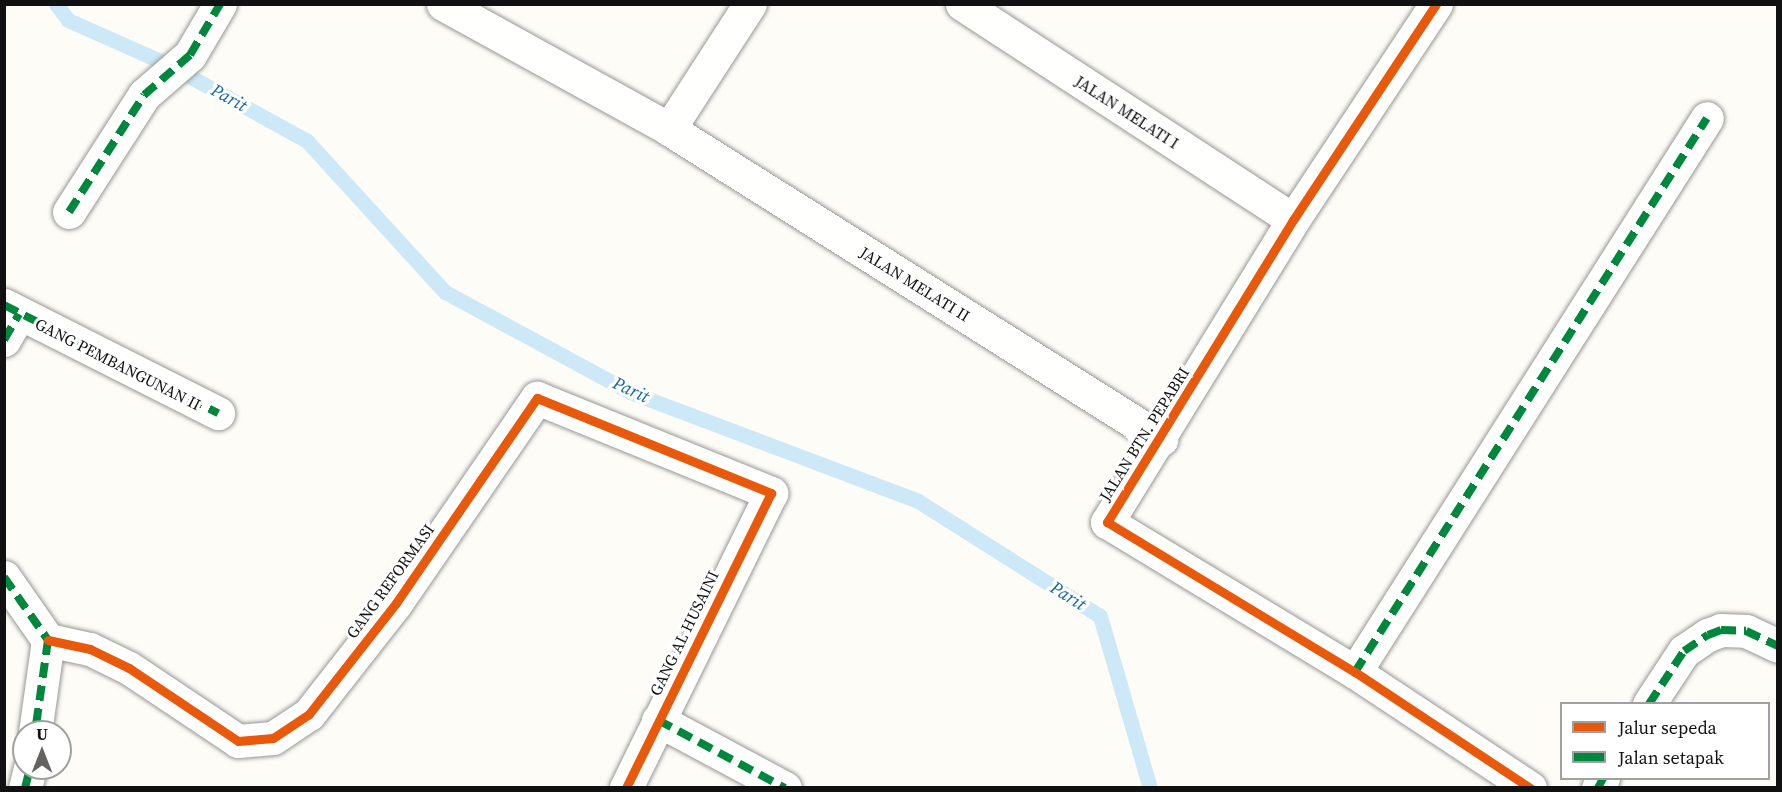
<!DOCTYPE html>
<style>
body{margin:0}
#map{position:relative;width:1782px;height:792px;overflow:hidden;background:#fdfcf7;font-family:"Source Serif 4",serif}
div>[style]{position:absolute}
.stream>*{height:15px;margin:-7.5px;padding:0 7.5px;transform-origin:7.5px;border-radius:7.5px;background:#cde8f7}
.roads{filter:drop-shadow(0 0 2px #979795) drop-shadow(0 0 2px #979795)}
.minor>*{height:33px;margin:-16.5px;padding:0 16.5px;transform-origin:16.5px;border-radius:16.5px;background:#fffffe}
.quiet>*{height:8px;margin-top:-4px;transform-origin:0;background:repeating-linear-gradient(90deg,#00873e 0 15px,transparent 0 23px)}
.cycleway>*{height:9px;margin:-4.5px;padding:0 4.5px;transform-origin:4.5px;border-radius:4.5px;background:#e8590c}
span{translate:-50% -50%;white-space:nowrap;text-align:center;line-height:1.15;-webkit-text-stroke:6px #fff;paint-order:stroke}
.street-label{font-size:16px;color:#111}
.water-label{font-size:18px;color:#1768a6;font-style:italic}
.frame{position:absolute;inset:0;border:6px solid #111;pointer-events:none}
.legend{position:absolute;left:1560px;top:702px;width:210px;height:78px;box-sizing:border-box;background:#fff;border:2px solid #a0a0a0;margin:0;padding:8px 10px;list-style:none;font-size:18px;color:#111}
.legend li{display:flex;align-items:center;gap:12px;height:30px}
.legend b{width:30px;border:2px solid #a0a0a0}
.north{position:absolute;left:12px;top:720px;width:60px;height:60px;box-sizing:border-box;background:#fff;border:2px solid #a0a0a0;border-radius:50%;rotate:0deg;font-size:16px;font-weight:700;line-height:24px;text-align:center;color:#111}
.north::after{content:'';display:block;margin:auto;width:21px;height:27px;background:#646362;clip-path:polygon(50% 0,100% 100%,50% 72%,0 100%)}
</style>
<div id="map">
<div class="stream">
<i style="left:56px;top:4px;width:20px;rotate:53deg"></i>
<i style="left:68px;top:20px;width:111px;rotate:24deg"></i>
<i style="left:169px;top:65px;width:158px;rotate:28.8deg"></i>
<i style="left:307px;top:141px;width:205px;rotate:47.6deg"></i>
<i style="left:445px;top:292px;width:210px;rotate:28.4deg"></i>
<i style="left:630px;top:392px;width:308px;rotate:20.7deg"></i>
<i style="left:918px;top:501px;width:215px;rotate:32.3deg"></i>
<i style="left:1100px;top:616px;width:179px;rotate:73.8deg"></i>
</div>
<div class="roads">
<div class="minor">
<i style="left:443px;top:4px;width:258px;rotate:28.9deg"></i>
<i style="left:669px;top:129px;width:582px;rotate:32.21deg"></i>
<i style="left:962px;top:4px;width:395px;rotate:33.1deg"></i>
<i style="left:1436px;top:4px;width:259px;rotate:123.5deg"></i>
<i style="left:1293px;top:220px;width:355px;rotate:121.6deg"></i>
<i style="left:1107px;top:522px;width:290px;rotate:31.2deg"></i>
<i style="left:1355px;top:672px;width:210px;rotate:33.5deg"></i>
<i style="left:669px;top:129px;width:149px;rotate:-57.1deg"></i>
<i style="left:69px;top:212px;width:139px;rotate:-57.3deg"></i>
<i style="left:144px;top:95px;width:61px;rotate:-41deg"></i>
<i style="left:190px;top:55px;width:59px;rotate:-59.5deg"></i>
<i style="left:4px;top:305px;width:240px;rotate:26.8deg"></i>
<i style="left:4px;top:340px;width:30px;rotate:-60deg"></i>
<i style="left:4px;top:577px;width:77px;rotate:55.1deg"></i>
<i style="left:48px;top:640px;width:93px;rotate:98deg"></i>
<i style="left:48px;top:640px;width:43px;rotate:12.1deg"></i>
<i style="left:90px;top:649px;width:43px;rotate:26deg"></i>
<i style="left:129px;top:668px;width:131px;rotate:33.8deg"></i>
<i style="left:238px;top:741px;width:35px;rotate:-5deg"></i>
<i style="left:273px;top:738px;width:43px;rotate:-33.7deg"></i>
<i style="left:309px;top:714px;width:141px;rotate:-51.9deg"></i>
<i style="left:396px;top:603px;width:249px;rotate:-55.5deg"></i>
<i style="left:537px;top:398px;width:253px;rotate:22.1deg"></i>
<i style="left:771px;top:493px;width:329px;rotate:116.2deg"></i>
<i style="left:1355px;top:672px;width:656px;rotate:-57.57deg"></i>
<i style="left:1649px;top:704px;width:64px;rotate:-56.6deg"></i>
<i style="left:1684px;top:651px;width:29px;rotate:-34deg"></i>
<i style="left:1708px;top:635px;width:14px;rotate:-21deg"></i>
<i style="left:1721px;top:630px;width:25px;rotate:2deg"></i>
<i style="left:1746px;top:631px;width:35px;rotate:25deg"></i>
<i style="left:658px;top:720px;width:144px;rotate:28.2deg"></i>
<i style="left:25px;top:788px;width:21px;rotate:-76deg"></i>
<i style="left:1598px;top:788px;width:11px;rotate:-63deg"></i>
</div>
</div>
<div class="quiet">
<i style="left:69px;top:212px;width:139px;rotate:-57.3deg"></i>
<i style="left:144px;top:95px;width:61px;rotate:-41deg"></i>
<i style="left:190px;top:55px;width:59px;rotate:-59.5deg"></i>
<i style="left:4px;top:305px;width:240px;rotate:26.8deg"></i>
<i style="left:4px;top:340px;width:30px;rotate:-60deg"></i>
<i style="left:4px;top:577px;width:77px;rotate:55.1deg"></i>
<i style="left:48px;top:640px;width:93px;rotate:98deg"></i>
<i style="left:1355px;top:672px;width:656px;rotate:-57.57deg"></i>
<i style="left:1649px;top:704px;width:64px;rotate:-56.6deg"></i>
<i style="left:1684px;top:651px;width:29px;rotate:-34deg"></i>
<i style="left:1708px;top:635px;width:14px;rotate:-21deg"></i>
<i style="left:1721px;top:630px;width:25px;rotate:2deg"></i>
<i style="left:1746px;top:631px;width:35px;rotate:25deg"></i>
<i style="left:658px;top:720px;width:144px;rotate:28.2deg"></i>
<i style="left:25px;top:788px;width:21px;rotate:-76deg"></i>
<i style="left:1598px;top:788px;width:11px;rotate:-63deg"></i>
</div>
<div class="cycleway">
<i style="left:1436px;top:4px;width:259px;rotate:123.5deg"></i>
<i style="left:1293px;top:220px;width:355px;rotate:121.6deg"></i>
<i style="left:1107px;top:522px;width:290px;rotate:31.2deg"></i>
<i style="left:1355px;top:672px;width:210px;rotate:33.5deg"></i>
<i style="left:48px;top:640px;width:43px;rotate:12.1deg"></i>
<i style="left:90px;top:649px;width:43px;rotate:26deg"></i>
<i style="left:129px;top:668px;width:131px;rotate:33.8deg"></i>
<i style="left:238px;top:741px;width:35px;rotate:-5deg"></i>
<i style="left:273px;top:738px;width:43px;rotate:-33.7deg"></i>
<i style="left:309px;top:714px;width:141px;rotate:-51.9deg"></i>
<i style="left:396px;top:603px;width:249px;rotate:-55.5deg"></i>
<i style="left:537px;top:398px;width:253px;rotate:22.1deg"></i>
<i style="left:771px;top:493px;width:329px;rotate:116.2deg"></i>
</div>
<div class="street-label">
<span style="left:1127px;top:112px;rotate:33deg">JALAN MELATI I</span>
<span style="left:915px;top:284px;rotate:32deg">JALAN MELATI II</span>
<span style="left:118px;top:364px;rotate:27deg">GANG PEMBANGUNAN II</span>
<span style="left:1144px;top:434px;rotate:-58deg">JALAN BTN. PEPABRI</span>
<span style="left:390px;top:581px;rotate:-54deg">GANG REFORMASI</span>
<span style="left:684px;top:633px;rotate:-64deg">GANG AL HUSAINI</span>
</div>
<div class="water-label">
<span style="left:229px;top:98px;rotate:29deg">Parit</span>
<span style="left:631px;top:390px;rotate:25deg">Parit</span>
<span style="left:1068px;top:596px;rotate:32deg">Parit</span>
</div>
<div class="frame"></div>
<ul class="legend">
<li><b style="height:8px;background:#e8590c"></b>Jalur sepeda</li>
<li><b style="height:8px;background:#00873e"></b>Jalan setapak</li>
</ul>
<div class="north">U</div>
</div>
